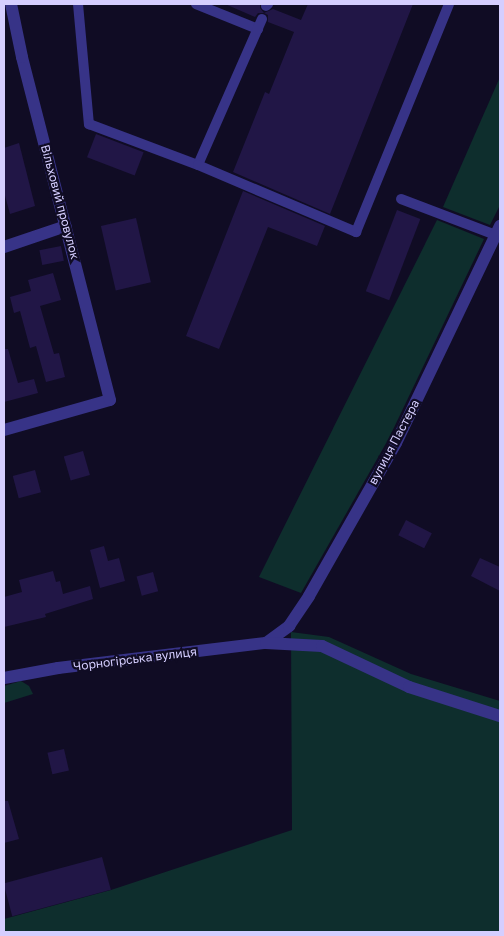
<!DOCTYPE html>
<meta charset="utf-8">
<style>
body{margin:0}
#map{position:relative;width:504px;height:936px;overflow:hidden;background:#100c24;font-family:"Golos Text",sans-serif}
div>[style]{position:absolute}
.green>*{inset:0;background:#0e2e2d}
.building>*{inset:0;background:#211646;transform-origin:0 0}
.service>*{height:10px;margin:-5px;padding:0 5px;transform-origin:5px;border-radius:5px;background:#373387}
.minor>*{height:12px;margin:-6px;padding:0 6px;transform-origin:6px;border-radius:6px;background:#373387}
span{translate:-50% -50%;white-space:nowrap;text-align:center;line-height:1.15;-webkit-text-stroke:4.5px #100c24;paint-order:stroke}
.street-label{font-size:12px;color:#d5ceff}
.frame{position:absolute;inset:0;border:5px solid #d5ceff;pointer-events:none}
</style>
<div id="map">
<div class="green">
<i style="clip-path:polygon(500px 77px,500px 205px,490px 225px,443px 207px)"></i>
<i style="clip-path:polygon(437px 220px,484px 239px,389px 438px,301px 593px,259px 577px)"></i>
<i style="clip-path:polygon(291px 632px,329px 637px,411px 674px,500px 701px,500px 932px,4px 932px,4px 919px,111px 890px,292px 830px)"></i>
<i style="clip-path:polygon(21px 681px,29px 686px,33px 694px,4px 703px,4px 686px)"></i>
</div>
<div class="building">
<i style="clip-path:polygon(225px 4px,260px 4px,260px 8px,264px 13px,258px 13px,255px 17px)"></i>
<i style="clip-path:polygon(308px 4px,413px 4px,330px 214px,233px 172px,265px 92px,269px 94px,294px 32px,268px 22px,268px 15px,264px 13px,273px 9px,301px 20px)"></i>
<i style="left:96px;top:134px;width:51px;height:25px;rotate:21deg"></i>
<i style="clip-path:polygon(19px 143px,35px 206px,10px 214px,4px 192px,4px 148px)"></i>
<i style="clip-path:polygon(243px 191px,325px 226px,317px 246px,268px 227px,219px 349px,186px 336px)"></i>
<i style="left:397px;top:210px;width:25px;height:87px;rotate:21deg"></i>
<i style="left:136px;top:218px;width:66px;height:36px;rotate:77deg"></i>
<i style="left:61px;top:246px;width:15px;height:22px;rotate:79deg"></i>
<i style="clip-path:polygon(53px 273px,61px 300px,40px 306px,54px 354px,59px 353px,65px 377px,46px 382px,36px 346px,30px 348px,20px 311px,14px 313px,10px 297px,31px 291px,28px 280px)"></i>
<i style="clip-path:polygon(4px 349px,8px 349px,18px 383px,34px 379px,38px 393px,4px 402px)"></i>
<i style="left:83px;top:451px;width:25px;height:20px;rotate:74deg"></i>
<i style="left:35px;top:470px;width:23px;height:23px;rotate:75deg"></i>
<i style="left:406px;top:520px;width:29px;height:17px;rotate:27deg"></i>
<i style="clip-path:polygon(104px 546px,108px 561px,119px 558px,125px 581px,100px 588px,90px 550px)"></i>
<i style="clip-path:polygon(480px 558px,500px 567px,500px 591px,471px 576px)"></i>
<i style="clip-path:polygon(53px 571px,56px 582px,60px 581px,63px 594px,90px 586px,93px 599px,45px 614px,46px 617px,4px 627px,4px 597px,22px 592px,19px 580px)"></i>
<i style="left:153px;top:572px;width:20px;height:17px;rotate:75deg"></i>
<i style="left:64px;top:749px;width:22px;height:17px;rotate:77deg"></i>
<i style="clip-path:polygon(4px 801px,8px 801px,19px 839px,4px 843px)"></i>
<i style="left:102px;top:857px;width:34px;height:102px;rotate:75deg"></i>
</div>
<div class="service">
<i style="left:78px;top:4px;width:121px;rotate:84.8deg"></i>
<i style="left:89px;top:124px;width:116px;rotate:20.6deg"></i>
<i style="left:196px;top:4px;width:67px;rotate:22deg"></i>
<i style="left:266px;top:6px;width:3px;rotate:-45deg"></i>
<i style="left:262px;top:19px;width:159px;rotate:113.7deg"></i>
<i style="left:198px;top:165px;width:172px;rotate:23deg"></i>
<i style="left:356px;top:232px;width:246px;rotate:-67.8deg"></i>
<i style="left:401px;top:199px;width:102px;rotate:20.8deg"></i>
</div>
<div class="minor">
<i style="left:4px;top:247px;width:65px;rotate:-18.7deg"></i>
<i style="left:4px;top:430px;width:110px;rotate:-15.8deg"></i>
<i style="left:110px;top:400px;width:354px;rotate:-104.4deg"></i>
<i style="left:22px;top:57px;width:54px;rotate:-101.7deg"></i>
<i style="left:266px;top:643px;width:29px;rotate:-36deg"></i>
<i style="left:289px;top:626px;width:36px;rotate:-56deg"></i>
<i style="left:309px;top:596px;width:176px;rotate:-60.4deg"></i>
<i style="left:396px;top:443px;width:241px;rotate:-64.4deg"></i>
<i style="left:4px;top:678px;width:55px;rotate:-10.5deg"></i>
<i style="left:58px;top:668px;width:209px;rotate:-6.9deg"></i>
<i style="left:266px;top:643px;width:56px;rotate:3.1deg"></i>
<i style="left:322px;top:646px;width:96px;rotate:25.2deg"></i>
<i style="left:409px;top:687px;width:96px;rotate:17.7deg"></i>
</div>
<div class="street-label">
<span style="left:60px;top:202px;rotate:75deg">Вільховий провулок</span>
<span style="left:394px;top:442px;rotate:-62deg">вулиця Пастера</span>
<span style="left:135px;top:659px;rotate:-7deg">Чорногірська вулиця</span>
</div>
<div class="frame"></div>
</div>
